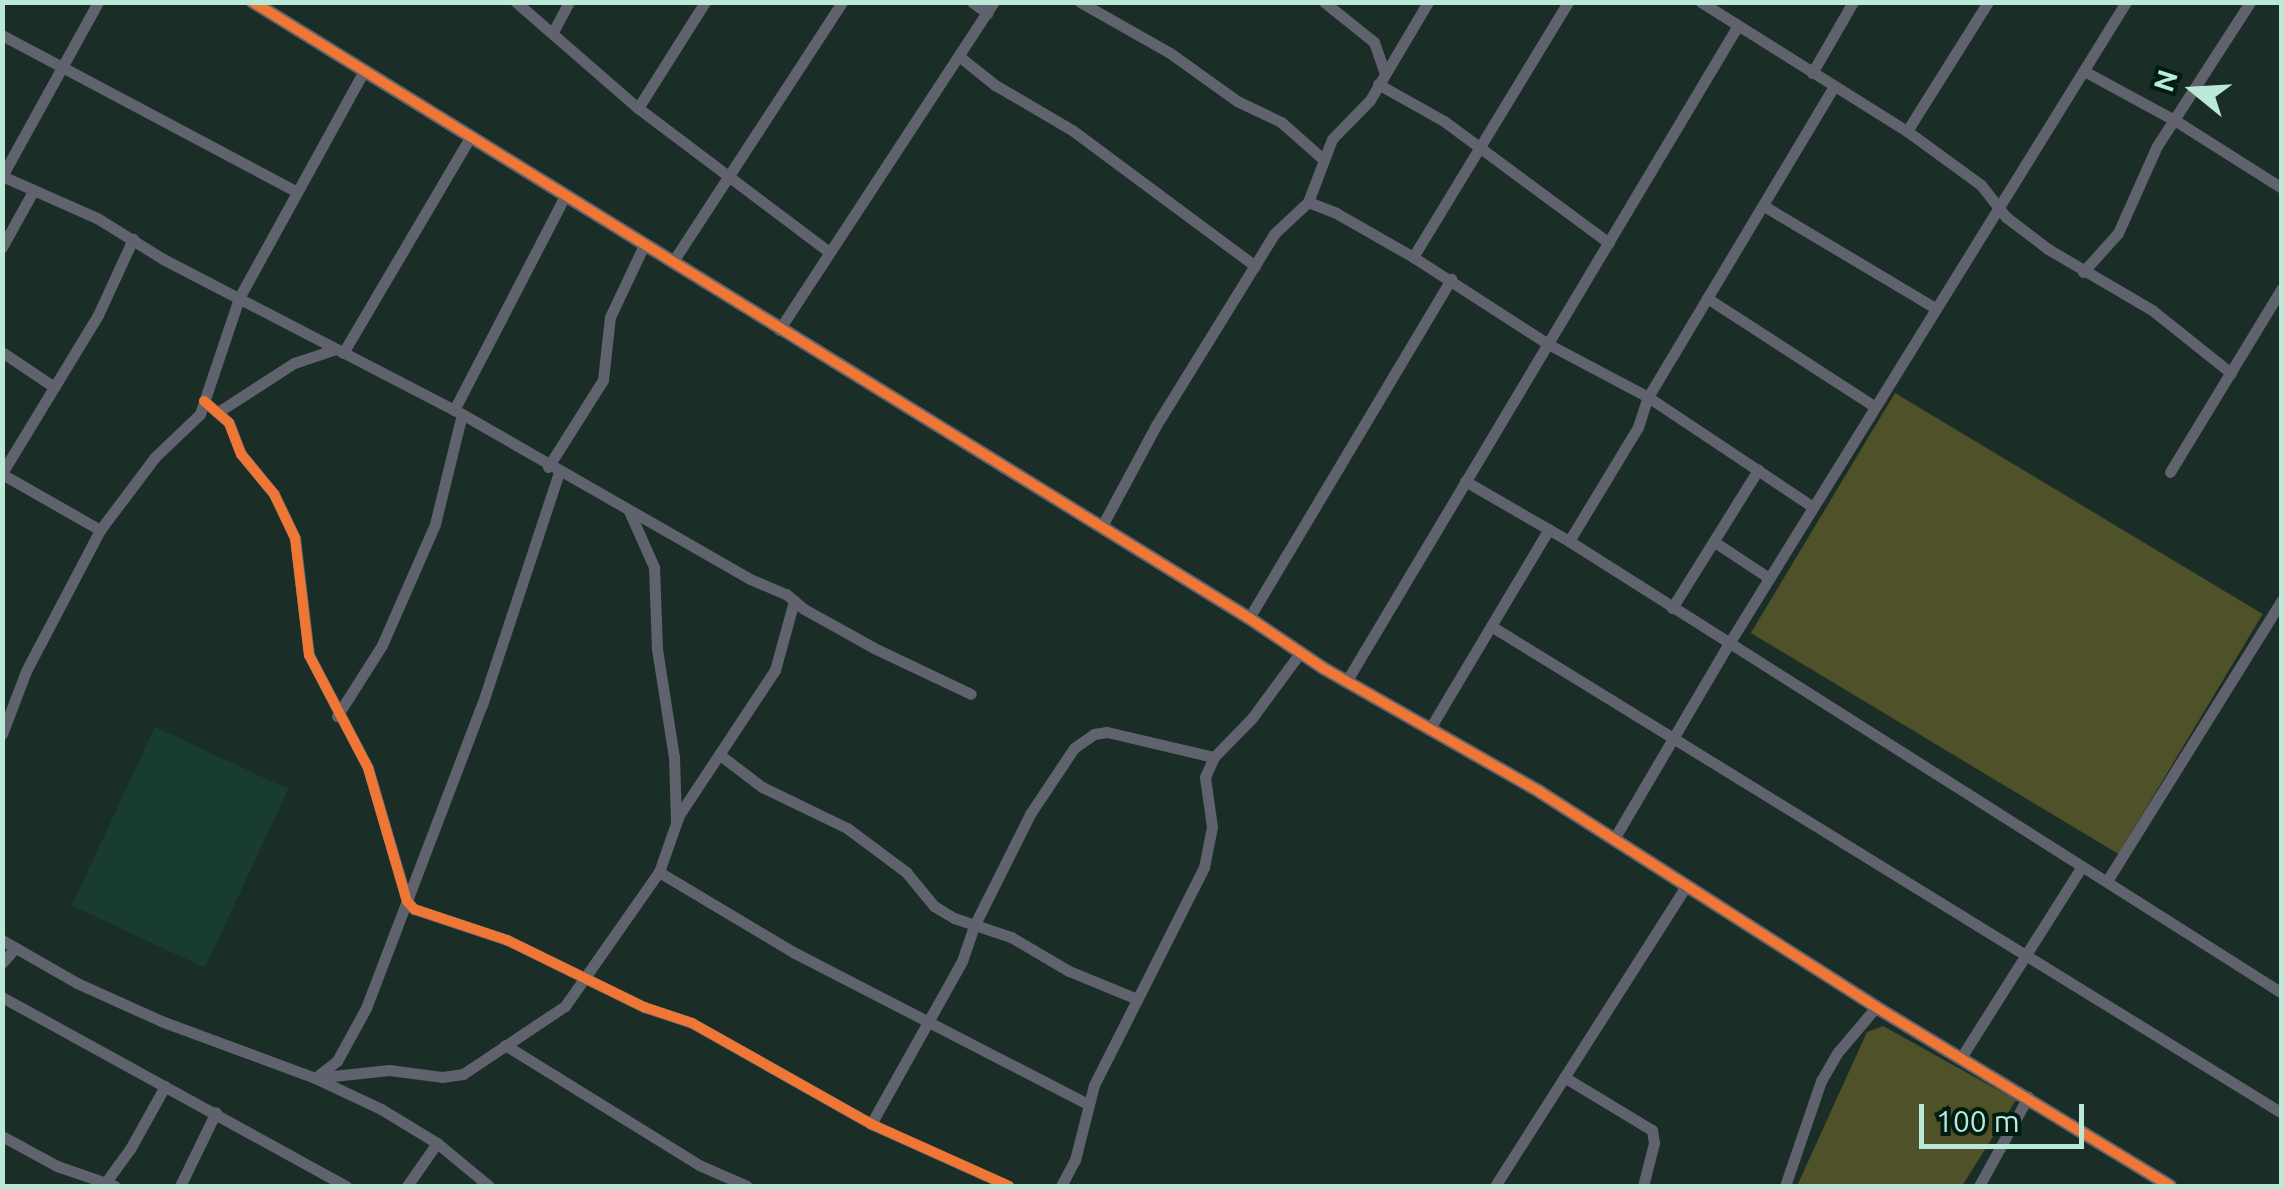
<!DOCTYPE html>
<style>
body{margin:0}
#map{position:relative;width:2284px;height:1189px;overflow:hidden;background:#1b2d27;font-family:Ubuntu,sans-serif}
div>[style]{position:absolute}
.built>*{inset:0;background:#193c31;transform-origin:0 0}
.green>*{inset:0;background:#4f5228;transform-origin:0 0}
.minor>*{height:11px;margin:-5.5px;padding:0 5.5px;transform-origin:5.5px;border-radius:5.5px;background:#60636d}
.tertiary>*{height:14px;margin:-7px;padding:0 7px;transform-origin:7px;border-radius:7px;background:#60636d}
.cycleway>*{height:10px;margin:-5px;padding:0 5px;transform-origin:5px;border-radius:5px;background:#f07635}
span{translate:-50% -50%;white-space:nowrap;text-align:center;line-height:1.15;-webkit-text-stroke:10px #001c13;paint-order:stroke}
.frame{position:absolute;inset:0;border:5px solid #bae9d7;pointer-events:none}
.north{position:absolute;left:2144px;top:40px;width:100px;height:100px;-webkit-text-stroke:8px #001c13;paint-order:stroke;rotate:288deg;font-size:28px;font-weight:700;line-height:40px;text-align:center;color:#bae9d7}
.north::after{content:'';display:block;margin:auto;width:35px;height:45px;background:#bae9d7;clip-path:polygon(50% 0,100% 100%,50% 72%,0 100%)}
.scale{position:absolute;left:1919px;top:1104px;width:165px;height:45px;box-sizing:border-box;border:5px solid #bae9d7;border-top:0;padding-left:12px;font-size:30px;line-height:35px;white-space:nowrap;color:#bae9d7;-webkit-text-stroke:8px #001c13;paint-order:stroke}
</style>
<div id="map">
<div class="built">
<i style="left:155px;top:727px;width:147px;height:197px;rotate:25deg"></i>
</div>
<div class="green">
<i style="left:1895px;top:393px;width:429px;height:280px;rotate:31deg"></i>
<i style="clip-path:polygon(1883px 1026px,2016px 1100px,1962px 1186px,1797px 1186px,1867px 1032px)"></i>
</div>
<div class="minor">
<i style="left:516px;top:2px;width:162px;rotate:41deg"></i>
<i style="left:638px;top:108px;width:238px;rotate:37deg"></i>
<i style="left:972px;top:2px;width:19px;rotate:36deg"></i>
<i style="left:1080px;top:2px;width:103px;rotate:29.5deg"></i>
<i style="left:1170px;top:53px;width:82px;rotate:35.6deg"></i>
<i style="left:1237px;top:101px;width:49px;rotate:25.5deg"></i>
<i style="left:1281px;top:122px;width:56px;rotate:41.4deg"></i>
<i style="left:1324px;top:2px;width:64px;rotate:38.7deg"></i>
<i style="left:1374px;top:42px;width:31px;rotate:71deg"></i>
<i style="left:1701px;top:2px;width:243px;rotate:32.1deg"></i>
<i style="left:1907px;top:131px;width:92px;rotate:36.1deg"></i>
<i style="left:1981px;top:185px;width:41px;rotate:52deg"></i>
<i style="left:2006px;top:217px;width:53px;rotate:37.3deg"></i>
<i style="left:2048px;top:249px;width:121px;rotate:30.4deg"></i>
<i style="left:2152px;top:310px;width:101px;rotate:38.6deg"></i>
<i style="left:553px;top:32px;width:34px;rotate:-62deg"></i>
<i style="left:2px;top:35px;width:332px;rotate:28deg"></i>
<i style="left:960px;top:57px;width:45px;rotate:38.7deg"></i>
<i style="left:995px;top:85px;width:89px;rotate:30.3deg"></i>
<i style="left:1072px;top:130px;width:228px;rotate:36.6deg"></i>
<i style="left:2084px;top:71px;width:105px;rotate:28.5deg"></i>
<i style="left:2176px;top:121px;width:125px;rotate:32.3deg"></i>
<i style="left:1812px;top:73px;width:82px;rotate:-60deg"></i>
<i style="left:1378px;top:84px;width:76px;rotate:29.3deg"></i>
<i style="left:1444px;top:121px;width:205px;rotate:36.5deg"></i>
<i style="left:638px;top:108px;width:125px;rotate:-57.7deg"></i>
<i style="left:1907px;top:131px;width:152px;rotate:-57.9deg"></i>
<i style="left:2px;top:176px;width:104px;rotate:23.9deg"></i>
<i style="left:97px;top:218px;width:78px;rotate:31.8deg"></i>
<i style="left:163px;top:259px;width:337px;rotate:27.4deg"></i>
<i style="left:462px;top:414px;width:332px;rotate:29.8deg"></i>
<i style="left:750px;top:579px;width:39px;rotate:23deg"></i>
<i style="left:786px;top:594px;width:23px;rotate:40deg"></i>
<i style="left:804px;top:609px;width:80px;rotate:29.1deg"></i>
<i style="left:874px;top:648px;width:107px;rotate:25.4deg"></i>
<i style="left:2px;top:176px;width:199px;rotate:-61.1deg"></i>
<i style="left:1308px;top:202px;width:67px;rotate:-69.1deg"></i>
<i style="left:1332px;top:139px;width:54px;rotate:-45.7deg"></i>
<i style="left:1370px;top:100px;width:114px;rotate:-59.4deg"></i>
<i style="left:1764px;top:206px;width:199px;rotate:30.8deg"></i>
<i style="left:2px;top:247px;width:62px;rotate:-60.9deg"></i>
<i style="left:1413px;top:257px;width:298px;rotate:-58.7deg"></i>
<i style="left:672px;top:263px;width:311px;rotate:-56.9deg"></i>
<i style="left:2083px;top:272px;width:52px;rotate:-48.1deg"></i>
<i style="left:2118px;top:233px;width:95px;rotate:-65.9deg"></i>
<i style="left:2157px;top:146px;width:171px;rotate:-57.1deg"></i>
<i style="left:1707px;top:298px;width:199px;rotate:32.9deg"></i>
<i style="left:779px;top:330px;width:392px;rotate:-56.8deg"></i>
<i style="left:2px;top:352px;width:63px;rotate:33.9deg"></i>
<i style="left:343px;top:353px;width:251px;rotate:-59.5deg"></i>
<i style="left:204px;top:401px;width:33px;rotate:41deg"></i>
<i style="left:229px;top:423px;width:33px;rotate:69deg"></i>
<i style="left:241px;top:454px;width:52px;rotate:50.5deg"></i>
<i style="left:274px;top:494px;width:49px;rotate:64.5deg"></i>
<i style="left:295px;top:538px;width:118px;rotate:83.2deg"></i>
<i style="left:309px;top:655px;width:127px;rotate:62.4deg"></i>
<i style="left:368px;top:768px;width:139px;rotate:73.7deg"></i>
<i style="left:407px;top:901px;width:11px;rotate:49deg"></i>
<i style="left:414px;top:909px;width:98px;rotate:18.4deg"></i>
<i style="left:507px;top:940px;width:153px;rotate:26.1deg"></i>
<i style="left:644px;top:1007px;width:51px;rotate:18.4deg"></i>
<i style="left:692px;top:1023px;width:206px;rotate:29.4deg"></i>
<i style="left:871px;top:1124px;width:151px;rotate:24.2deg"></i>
<i style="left:454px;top:410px;width:241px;rotate:-62.6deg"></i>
<i style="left:218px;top:412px;width:90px;rotate:-32.8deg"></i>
<i style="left:294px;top:363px;width:44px;rotate:-18.4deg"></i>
<i style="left:548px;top:467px;width:103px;rotate:-57.7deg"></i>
<i style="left:603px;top:380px;width:63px;rotate:-83.7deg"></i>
<i style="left:610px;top:317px;width:80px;rotate:-64.7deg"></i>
<i style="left:2170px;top:472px;width:215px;rotate:-58.7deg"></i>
<i style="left:2px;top:473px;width:185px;rotate:-58.7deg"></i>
<i style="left:98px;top:315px;width:84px;rotate:-65.3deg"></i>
<i style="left:2px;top:474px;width:113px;rotate:29.7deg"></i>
<i style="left:1465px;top:481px;width:120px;rotate:30deg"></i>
<i style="left:1569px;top:541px;width:844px;rotate:32.37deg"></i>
<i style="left:629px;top:511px;width:61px;rotate:65.9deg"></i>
<i style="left:654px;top:567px;width:82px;rotate:87.9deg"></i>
<i style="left:657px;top:649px;width:109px;rotate:81.1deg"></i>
<i style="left:674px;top:757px;width:65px;rotate:88.2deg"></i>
<i style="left:1102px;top:526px;width:112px;rotate:-61.8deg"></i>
<i style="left:1155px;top:427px;width:228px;rotate:-58.3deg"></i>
<i style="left:1275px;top:233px;width:45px;rotate:-43.2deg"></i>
<i style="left:1308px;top:202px;width:30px;rotate:21deg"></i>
<i style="left:1336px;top:213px;width:89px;rotate:29.7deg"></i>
<i style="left:1413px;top:257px;width:161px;rotate:32.8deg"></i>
<i style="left:1548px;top:344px;width:113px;rotate:27.9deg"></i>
<i style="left:1648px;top:397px;width:198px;rotate:33.7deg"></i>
<i style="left:1569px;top:541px;width:133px;rotate:-58.8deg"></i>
<i style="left:1638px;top:427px;width:32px;rotate:-72deg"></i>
<i style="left:1648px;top:397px;width:362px;rotate:-59.1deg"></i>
<i style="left:1716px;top:543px;width:64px;rotate:33.4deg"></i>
<i style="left:1672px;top:608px;width:163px;rotate:-58.1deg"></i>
<i style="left:1249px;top:618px;width:395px;rotate:-59.2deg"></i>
<i style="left:1491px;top:626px;width:929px;rotate:31.62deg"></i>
<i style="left:1346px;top:682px;width:763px;rotate:-59.17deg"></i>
<i style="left:337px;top:716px;width:84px;rotate:-57.6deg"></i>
<i style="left:382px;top:645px;width:132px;rotate:-66.3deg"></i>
<i style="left:435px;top:524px;width:113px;rotate:-76.2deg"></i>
<i style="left:1429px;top:730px;width:234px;rotate:-59.2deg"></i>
<i style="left:2px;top:734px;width:67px;rotate:-69.1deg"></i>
<i style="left:26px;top:671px;width:159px;rotate:-62.3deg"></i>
<i style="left:100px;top:530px;width:91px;rotate:-53deg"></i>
<i style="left:155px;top:457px;width:62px;rotate:-43.7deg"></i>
<i style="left:200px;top:414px;width:122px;rotate:-71.4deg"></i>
<i style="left:239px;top:298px;width:259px;rotate:-61.2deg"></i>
<i style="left:720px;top:755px;width:53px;rotate:37.3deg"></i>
<i style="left:762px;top:787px;width:94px;rotate:25.8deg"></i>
<i style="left:847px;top:828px;width:74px;rotate:36.7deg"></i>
<i style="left:906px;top:872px;width:44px;rotate:50.5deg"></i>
<i style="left:934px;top:906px;width:23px;rotate:31deg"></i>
<i style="left:954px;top:918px;width:60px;rotate:18.4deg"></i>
<i style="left:1011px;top:937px;width:67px;rotate:30.4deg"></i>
<i style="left:1069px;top:971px;width:74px;rotate:22.4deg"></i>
<i style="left:1614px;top:839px;width:225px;rotate:-59.6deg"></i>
<i style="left:1728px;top:645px;width:756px;rotate:-58.24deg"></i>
<i style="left:659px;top:872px;width:158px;rotate:30.8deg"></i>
<i style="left:795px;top:953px;width:329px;rotate:27.3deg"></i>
<i style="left:2107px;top:881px;width:331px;rotate:-58.1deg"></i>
<i style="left:2px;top:940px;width:86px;rotate:29.8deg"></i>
<i style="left:77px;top:983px;width:92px;rotate:24.3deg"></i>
<i style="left:161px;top:1021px;width:164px;rotate:20.3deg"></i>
<i style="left:315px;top:1078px;width:73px;rotate:25.2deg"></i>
<i style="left:381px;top:1109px;width:66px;rotate:31.3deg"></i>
<i style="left:437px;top:1143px;width:67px;rotate:39.6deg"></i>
<i style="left:2px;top:963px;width:20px;rotate:-49deg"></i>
<i style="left:2px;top:997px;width:393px;rotate:28.8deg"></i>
<i style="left:505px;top:1045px;width:228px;rotate:31.7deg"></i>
<i style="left:699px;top:1165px;width:52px;rotate:23.6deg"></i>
<i style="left:1962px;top:1056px;width:222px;rotate:-57.7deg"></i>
<i style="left:1564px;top:1077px;width:103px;rotate:31.1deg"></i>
<i style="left:1652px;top:1130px;width:13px;rotate:81deg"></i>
<i style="left:1654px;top:1143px;width:44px;rotate:104.3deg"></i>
<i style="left:315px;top:1078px;width:74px;rotate:-6.2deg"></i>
<i style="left:389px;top:1070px;width:53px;rotate:7.5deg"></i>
<i style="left:442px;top:1077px;width:21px;rotate:-8deg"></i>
<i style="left:463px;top:1074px;width:123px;rotate:-33.7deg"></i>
<i style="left:565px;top:1006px;width:164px;rotate:-55deg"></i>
<i style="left:659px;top:872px;width:60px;rotate:-70.7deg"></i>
<i style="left:679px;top:815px;width:174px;rotate:-56.5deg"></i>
<i style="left:775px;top:670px;width:72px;rotate:-74.6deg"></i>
<i style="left:315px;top:1078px;width:28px;rotate:-38deg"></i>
<i style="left:337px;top:1061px;width:60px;rotate:-61.3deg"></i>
<i style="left:366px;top:1008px;width:324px;rotate:-69.1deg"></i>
<i style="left:482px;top:705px;width:245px;rotate:-71.7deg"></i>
<i style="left:871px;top:1124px;width:187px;rotate:-60.8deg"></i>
<i style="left:962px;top:961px;width:37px;rotate:-71deg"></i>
<i style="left:974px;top:926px;width:125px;rotate:-63.4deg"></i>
<i style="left:1030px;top:814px;width:79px;rotate:-56.3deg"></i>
<i style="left:1074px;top:748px;width:24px;rotate:-35deg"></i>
<i style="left:1094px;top:734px;width:13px;rotate:-9deg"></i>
<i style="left:1107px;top:732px;width:110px;rotate:13.2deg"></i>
<i style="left:2px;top:1136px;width:63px;rotate:28.6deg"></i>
<i style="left:57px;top:1166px;width:61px;rotate:19deg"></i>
<i style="left:103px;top:1186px;width:46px;rotate:-53.9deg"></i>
<i style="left:130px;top:1149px;width:72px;rotate:-60.9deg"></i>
<i style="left:180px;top:1186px;width:82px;rotate:-64.1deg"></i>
<i style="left:407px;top:1186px;width:52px;rotate:-55.1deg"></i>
<i style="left:1061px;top:1186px;width:30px;rotate:-62deg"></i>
<i style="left:1075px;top:1160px;width:77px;rotate:-75.8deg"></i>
<i style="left:1094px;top:1085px;width:244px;rotate:-63.2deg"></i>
<i style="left:1204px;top:867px;width:41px;rotate:-78.7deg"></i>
<i style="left:1212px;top:827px;width:50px;rotate:-98deg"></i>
<i style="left:1205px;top:777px;width:22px;rotate:-66deg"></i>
<i style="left:1214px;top:757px;width:54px;rotate:-45.7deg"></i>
<i style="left:1252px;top:718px;width:81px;rotate:-53.6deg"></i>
<i style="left:1495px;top:1186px;width:356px;rotate:-57.5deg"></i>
<i style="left:1785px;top:1186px;width:111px;rotate:-71.1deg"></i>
<i style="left:1821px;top:1081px;width:34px;rotate:-60deg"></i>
<i style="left:1838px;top:1052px;width:59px;rotate:-49.8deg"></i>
<i style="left:1979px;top:1186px;width:102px;rotate:-61.2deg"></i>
</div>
<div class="tertiary">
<i style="left:253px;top:2px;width:1171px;rotate:31.74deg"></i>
<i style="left:1249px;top:618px;width:89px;rotate:34deg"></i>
<i style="left:1323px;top:668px;width:250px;rotate:29.7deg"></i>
<i style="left:1540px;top:792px;width:399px;rotate:32.6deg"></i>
<i style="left:1876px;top:1007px;width:344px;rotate:31.3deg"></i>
</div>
<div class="cycleway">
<i style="left:253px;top:2px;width:1171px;rotate:31.74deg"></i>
<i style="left:1249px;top:618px;width:89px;rotate:34deg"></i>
<i style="left:1323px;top:668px;width:250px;rotate:29.7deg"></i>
<i style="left:1540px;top:792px;width:399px;rotate:32.6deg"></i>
<i style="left:1876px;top:1007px;width:344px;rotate:31.3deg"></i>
<i style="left:204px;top:401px;width:33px;rotate:41deg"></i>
<i style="left:229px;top:423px;width:33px;rotate:69deg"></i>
<i style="left:241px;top:454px;width:52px;rotate:50.5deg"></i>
<i style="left:274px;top:494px;width:49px;rotate:64.5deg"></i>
<i style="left:295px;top:538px;width:118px;rotate:83.2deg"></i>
<i style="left:309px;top:655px;width:127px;rotate:62.4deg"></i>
<i style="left:368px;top:768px;width:139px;rotate:73.7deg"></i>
<i style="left:407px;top:901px;width:11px;rotate:49deg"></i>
<i style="left:414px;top:909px;width:98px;rotate:18.4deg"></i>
<i style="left:507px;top:940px;width:153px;rotate:26.1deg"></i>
<i style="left:644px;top:1007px;width:51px;rotate:18.4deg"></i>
<i style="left:692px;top:1023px;width:206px;rotate:29.4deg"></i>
<i style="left:871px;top:1124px;width:151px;rotate:24.2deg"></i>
</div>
<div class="frame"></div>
<div class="north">N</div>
<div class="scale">100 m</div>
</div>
